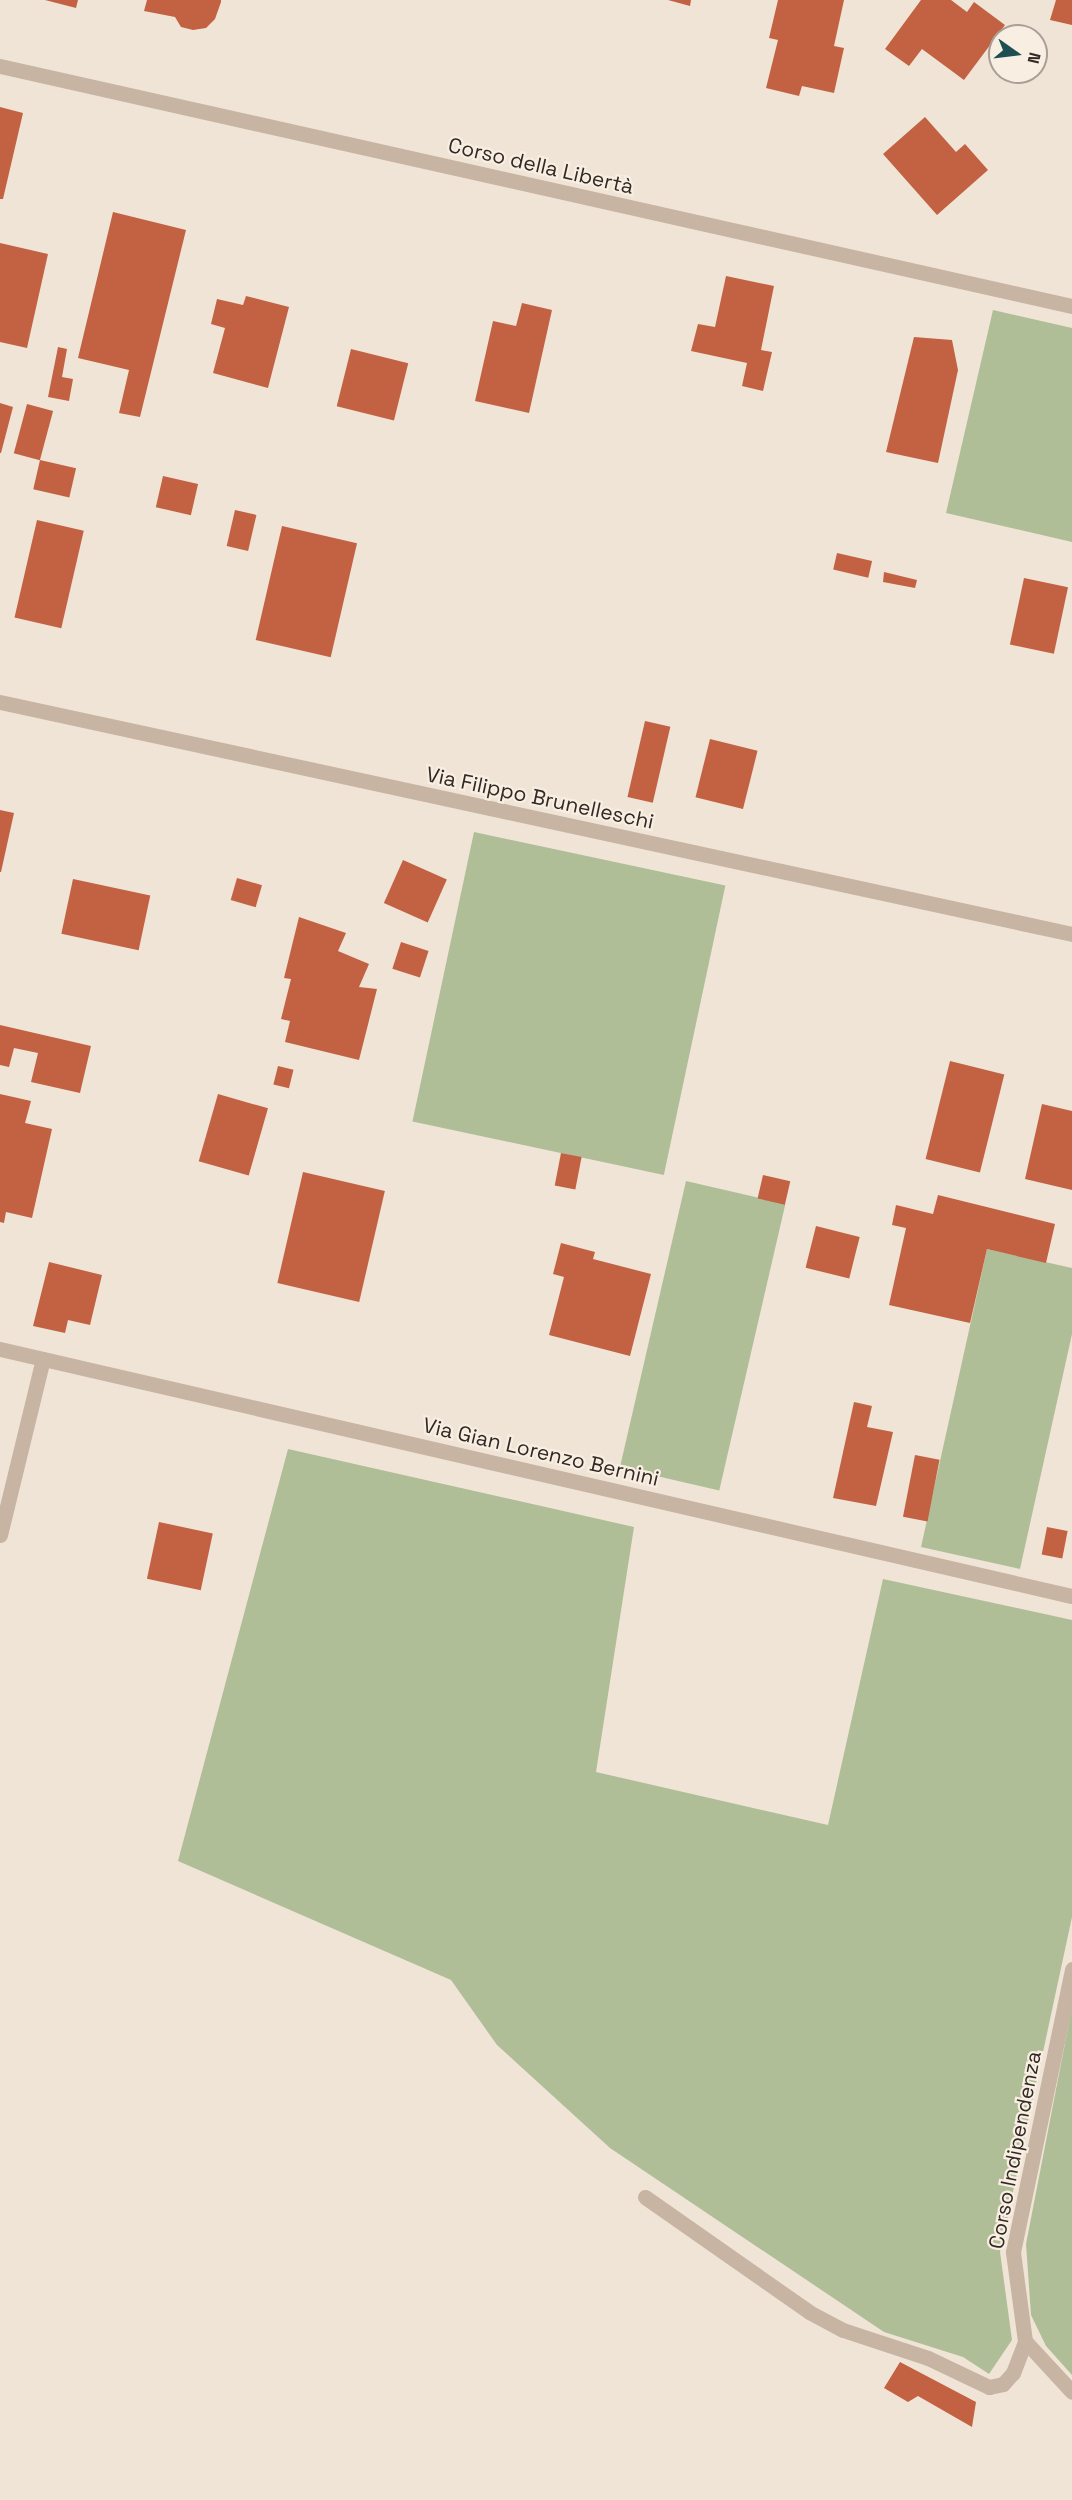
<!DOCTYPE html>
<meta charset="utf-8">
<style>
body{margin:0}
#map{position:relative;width:1072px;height:2500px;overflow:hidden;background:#f0e4d7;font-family:"Space Grotesk",sans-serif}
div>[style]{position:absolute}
.green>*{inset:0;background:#b0be98;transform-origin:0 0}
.building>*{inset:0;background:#c26242;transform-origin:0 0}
.lane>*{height:15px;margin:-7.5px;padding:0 7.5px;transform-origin:7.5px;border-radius:7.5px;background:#c7b4a3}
.street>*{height:15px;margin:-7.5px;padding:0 7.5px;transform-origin:7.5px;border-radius:7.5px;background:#c7b4a3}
span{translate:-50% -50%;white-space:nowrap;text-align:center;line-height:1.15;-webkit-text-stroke:4.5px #f8eee2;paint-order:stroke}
.street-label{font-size:21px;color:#322925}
.north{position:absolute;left:988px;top:24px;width:60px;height:60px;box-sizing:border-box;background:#f8eee2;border:2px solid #a99f96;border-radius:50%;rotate:104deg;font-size:16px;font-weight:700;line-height:24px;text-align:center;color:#322925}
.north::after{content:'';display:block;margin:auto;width:21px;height:27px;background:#1c4e52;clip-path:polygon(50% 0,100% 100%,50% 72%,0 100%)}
</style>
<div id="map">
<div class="green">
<i style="clip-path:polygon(993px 310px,1072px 328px,1072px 542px,946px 513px)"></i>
<i style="left:474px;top:832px;width:257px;height:296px;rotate:12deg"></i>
<i style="left:686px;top:1181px;width:102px;height:294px;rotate:13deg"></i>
<i style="clip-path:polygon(987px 1249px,1072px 1268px,1072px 1334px,1020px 1569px,921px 1547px)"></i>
<i style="clip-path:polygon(288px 1449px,634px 1527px,596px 1772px,828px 1825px,883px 1579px,1072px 1620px,1072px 1917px,1000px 2252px,1012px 2340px,989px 2374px,963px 2357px,884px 2332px,610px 2148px,497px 2045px,451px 1980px,178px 1861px)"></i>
<i style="clip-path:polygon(1072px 2007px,1072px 2375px,1046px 2346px,1031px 2315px,1026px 2244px)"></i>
</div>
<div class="building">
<i style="clip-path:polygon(45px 0,78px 0,76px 8px)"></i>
<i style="clip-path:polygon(147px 0,221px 0,221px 2px,215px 19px,206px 28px,193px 30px,181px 27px,175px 17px,144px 11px)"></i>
<i style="clip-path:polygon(668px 0,691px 0,690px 6px)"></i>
<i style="clip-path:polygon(778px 0,844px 0,834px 46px,844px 48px,834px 93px,802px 86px,799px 96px,766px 88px,778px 40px,769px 38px)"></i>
<i style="clip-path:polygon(921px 0,951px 0,967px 12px,974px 2px,1005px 25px,964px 80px,922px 49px,909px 66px,885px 49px)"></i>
<i style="clip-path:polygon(1056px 0,1072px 0,1072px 25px,1050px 20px)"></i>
<i style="clip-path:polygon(0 107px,23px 113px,3px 199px,0 199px)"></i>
<i style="clip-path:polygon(925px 117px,956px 152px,965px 144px,988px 170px,937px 215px,883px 154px)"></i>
<i style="clip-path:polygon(113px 212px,186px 230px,140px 417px,119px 413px,129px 370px,78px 358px)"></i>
<i style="clip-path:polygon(0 243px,48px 254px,27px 348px,0 342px)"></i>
<i style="clip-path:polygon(726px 276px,774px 286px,761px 350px,772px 352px,763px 391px,742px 386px,747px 363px,691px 351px,698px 324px,715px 327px)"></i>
<i style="clip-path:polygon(246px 296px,289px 307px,268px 388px,213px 373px,225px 328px,211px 324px,217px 299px,243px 305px)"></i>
<i style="clip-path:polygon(522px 303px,552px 310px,529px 413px,475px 401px,493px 321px,516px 326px)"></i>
<i style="clip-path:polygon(914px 337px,952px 340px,958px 370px,938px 463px,886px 452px)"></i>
<i style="clip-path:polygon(58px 347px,67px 349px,62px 377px,73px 379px,69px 401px,48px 397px)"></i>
<i style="left:351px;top:349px;width:59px;height:59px;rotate:14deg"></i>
<i style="clip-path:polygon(0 403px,13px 407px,1px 453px,0 453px)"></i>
<i style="left:27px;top:404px;width:27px;height:51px;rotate:15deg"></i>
<i style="left:40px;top:460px;width:37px;height:30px;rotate:13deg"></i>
<i style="left:163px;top:476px;width:36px;height:32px;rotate:13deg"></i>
<i style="left:235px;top:510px;width:22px;height:37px;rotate:13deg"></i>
<i style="left:37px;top:520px;width:48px;height:100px;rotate:13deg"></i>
<i style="left:282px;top:526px;width:77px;height:117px;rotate:13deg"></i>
<i style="left:837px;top:553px;width:36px;height:17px;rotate:13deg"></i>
<i style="clip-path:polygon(884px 572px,917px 580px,915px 588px,883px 582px)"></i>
<i style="left:1024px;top:578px;width:45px;height:68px;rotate:12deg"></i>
<i style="left:645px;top:721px;width:26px;height:78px;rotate:13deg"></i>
<i style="left:710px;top:739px;width:49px;height:60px;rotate:14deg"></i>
<i style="clip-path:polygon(0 810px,14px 813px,1px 872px,0 872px)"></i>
<i style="left:403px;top:860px;width:48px;height:47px;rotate:24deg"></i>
<i style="left:237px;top:878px;width:26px;height:23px;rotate:16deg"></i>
<i style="left:73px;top:879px;width:79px;height:56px;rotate:12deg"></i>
<i style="clip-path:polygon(299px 917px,346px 933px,338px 951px,369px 964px,359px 987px,377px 989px,359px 1060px,285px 1042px,290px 1021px,281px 1019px,291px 979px,284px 978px)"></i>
<i style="left:401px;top:942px;width:29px;height:28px;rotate:18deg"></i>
<i style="clip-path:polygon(0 1025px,91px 1046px,80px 1093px,31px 1082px,38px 1053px,14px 1048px,9px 1067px,0 1065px)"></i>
<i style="left:950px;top:1061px;width:56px;height:101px;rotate:14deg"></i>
<i style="left:278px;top:1066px;width:16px;height:19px;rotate:14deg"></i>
<i style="clip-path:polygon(0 1094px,31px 1101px,25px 1123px,52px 1129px,32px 1218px,6px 1212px,4px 1223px,0 1222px)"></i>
<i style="left:218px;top:1094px;width:52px;height:70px;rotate:16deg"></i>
<i style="clip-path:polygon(1042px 1104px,1072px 1111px,1072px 1190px,1025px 1179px)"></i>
<i style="left:561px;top:1153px;width:21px;height:33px;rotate:11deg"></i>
<i style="left:303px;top:1172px;width:84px;height:114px;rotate:13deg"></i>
<i style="left:763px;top:1175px;width:28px;height:24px;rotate:13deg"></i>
<i style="clip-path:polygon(938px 1195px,1055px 1224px,1046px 1263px,987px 1249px,970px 1323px,889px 1305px,906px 1228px,892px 1225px,896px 1205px,933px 1214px)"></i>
<i style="left:816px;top:1226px;width:45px;height:43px;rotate:14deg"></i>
<i style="clip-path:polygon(561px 1243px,595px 1252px,593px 1259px,651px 1274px,630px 1356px,549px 1335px,564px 1277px,553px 1274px)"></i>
<i style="clip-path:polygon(49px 1262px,102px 1275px,90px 1325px,68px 1320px,65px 1333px,33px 1326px)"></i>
<i style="clip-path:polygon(854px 1402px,872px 1406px,867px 1427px,893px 1432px,876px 1506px,833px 1498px)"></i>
<i style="left:915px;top:1455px;width:25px;height:63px;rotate:11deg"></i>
<i style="left:159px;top:1522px;width:55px;height:58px;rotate:12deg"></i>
<i style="left:1047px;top:1527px;width:21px;height:28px;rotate:11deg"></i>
<i style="clip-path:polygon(900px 2362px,976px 2402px,972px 2427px,918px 2396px,908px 2402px,884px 2388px)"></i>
</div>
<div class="lane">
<i style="left:0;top:1535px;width:181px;rotate:-76.3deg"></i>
</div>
<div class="street">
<i style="left:0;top:66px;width:1099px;rotate:12.62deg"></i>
<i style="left:0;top:702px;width:1097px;rotate:12.21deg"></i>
<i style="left:0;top:1349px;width:1100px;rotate:12.98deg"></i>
<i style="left:645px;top:2197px;width:200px;rotate:35deg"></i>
<i style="left:809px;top:2312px;width:38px;rotate:28deg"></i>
<i style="left:843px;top:2330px;width:89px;rotate:18.2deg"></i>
<i style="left:928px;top:2358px;width:68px;rotate:25.4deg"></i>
<i style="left:989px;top:2387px;width:14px;rotate:-12deg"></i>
<i style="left:1003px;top:2384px;width:15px;rotate:-48deg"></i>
<i style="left:1013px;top:2373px;width:34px;rotate:-69deg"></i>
<i style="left:1025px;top:2341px;width:90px;rotate:-97.7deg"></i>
<i style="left:1013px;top:2252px;width:289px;rotate:-78.2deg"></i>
<i style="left:1025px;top:2341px;width:69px;rotate:47.3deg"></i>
</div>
<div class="street-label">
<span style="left:541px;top:166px;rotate:13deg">Corso della Libertà</span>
<span style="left:540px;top:798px;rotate:12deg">Via Filippo Brunelleschi</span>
<span style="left:541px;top:1452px;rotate:13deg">Via Gian Lorenzo Bernini</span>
<span style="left:1015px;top:2150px;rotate:-79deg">Corso Indipendenza</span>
</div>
<div class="north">N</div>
</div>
